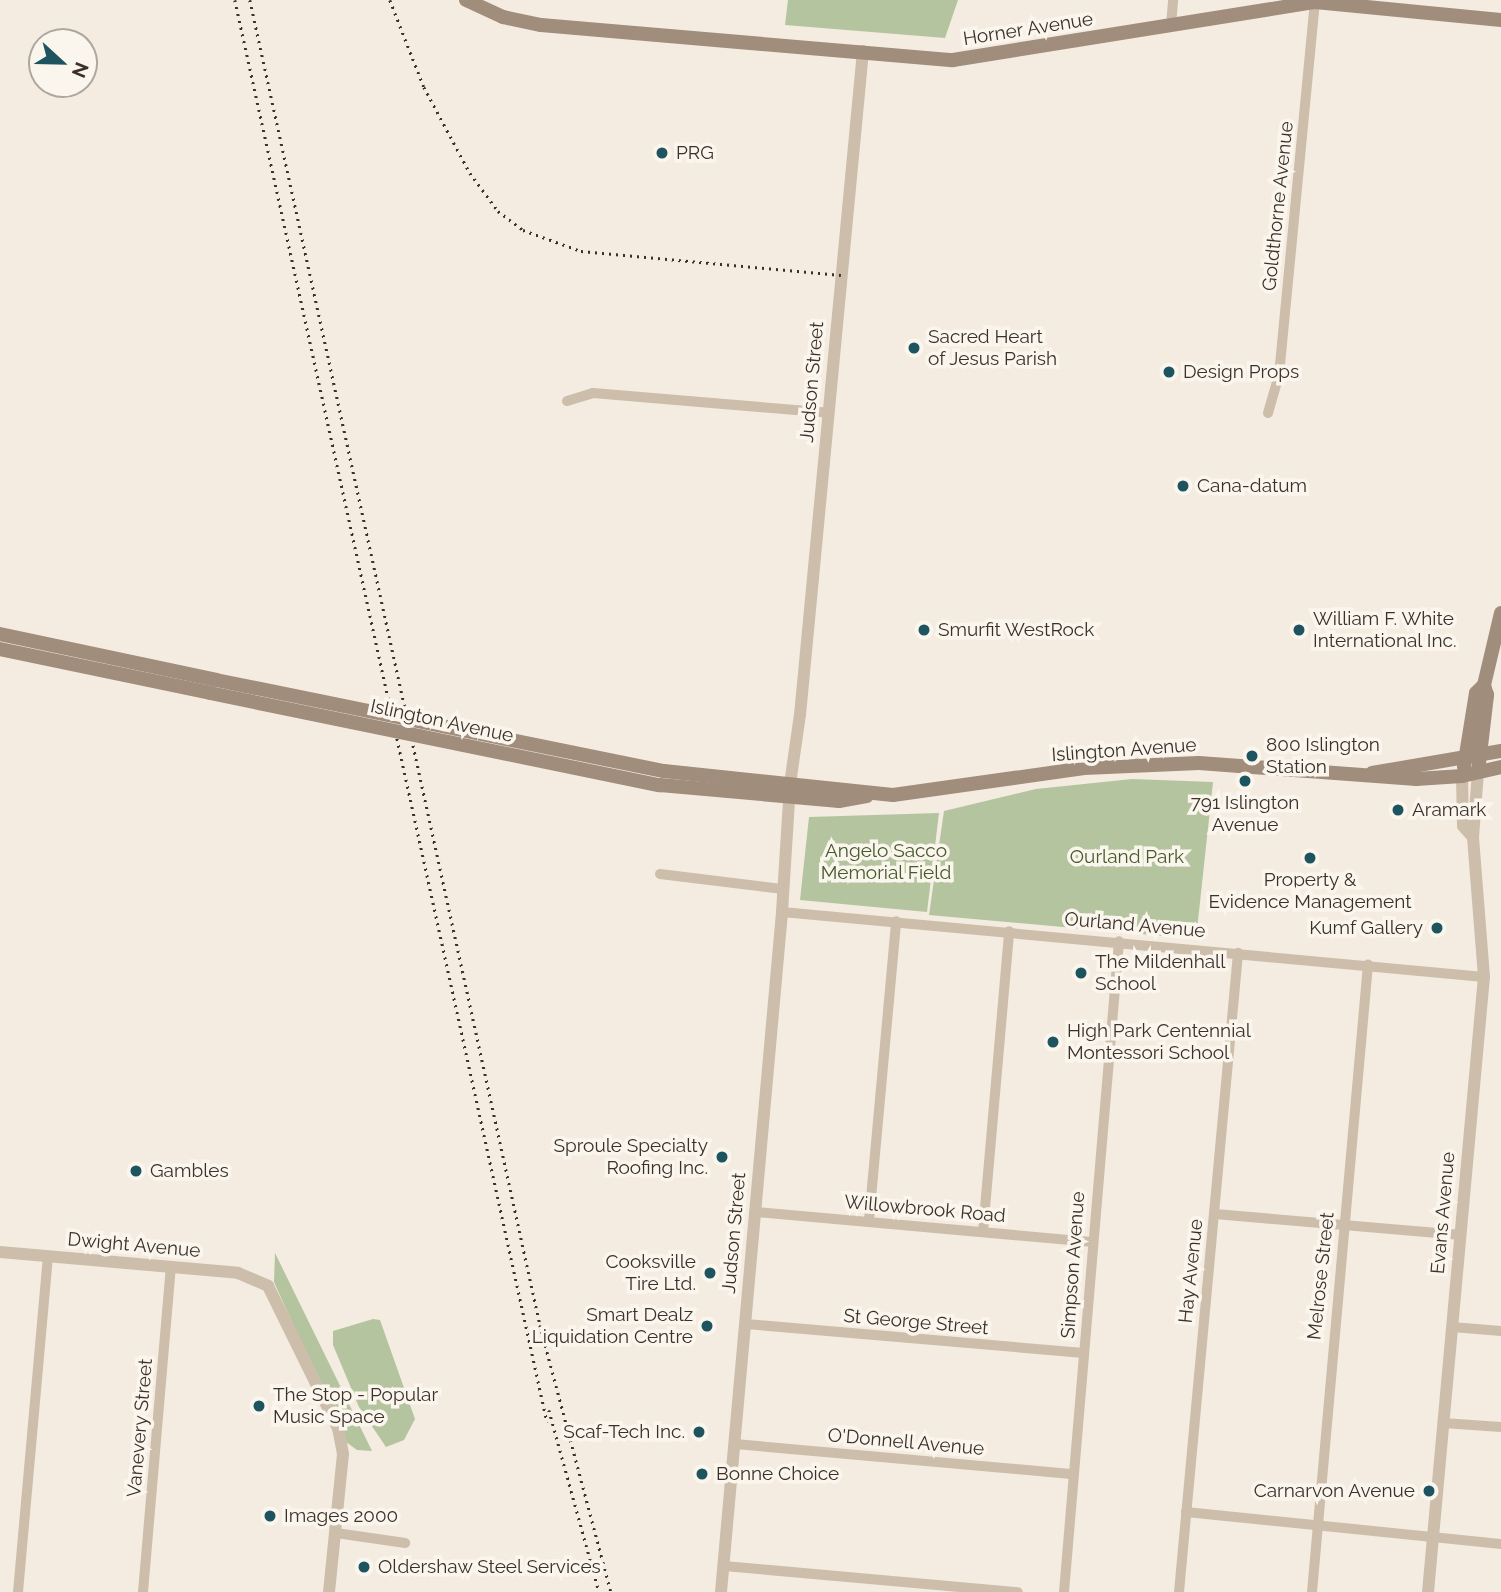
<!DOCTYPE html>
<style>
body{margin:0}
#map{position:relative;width:1501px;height:1592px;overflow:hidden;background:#f4ece0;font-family:Raleway,sans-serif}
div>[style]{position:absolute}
.green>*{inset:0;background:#b4c49f}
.minor>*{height:10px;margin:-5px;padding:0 5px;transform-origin:5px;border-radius:5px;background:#cdbeab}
.tertiary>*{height:12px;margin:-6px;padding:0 6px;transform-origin:6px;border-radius:6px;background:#cdbeab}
.secondary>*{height:14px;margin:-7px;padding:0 7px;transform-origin:7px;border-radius:7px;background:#a18d7c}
.rail>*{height:2.5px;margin-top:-1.25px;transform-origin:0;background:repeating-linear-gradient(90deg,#3b312a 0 2px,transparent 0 7px)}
.secondary-bridge>*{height:14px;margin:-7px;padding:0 7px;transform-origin:7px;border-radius:7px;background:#a18d7c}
.dots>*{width:19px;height:19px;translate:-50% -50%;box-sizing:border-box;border:4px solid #fbf6ed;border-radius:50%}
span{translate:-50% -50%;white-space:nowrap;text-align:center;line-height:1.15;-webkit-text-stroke:7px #fbf6ed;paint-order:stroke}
.street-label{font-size:19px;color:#3b312a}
.poi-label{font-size:19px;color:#3b312a}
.left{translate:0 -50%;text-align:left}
.right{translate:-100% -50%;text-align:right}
.park-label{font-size:19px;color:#465a2d}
.north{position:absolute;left:28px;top:28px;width:70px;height:70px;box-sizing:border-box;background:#fbf6ed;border:2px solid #aea79f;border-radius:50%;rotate:112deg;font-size:19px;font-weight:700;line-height:28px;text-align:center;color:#3b312a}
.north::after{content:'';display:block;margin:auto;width:24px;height:32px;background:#1d545f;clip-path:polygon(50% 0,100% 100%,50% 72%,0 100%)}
</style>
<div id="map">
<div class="green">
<i style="clip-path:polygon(788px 0,958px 0,945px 38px,785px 25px)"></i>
<i style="clip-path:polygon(1132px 779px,1213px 782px,1196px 939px,929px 915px,944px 811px,1036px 789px)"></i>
<i style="clip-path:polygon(939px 813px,927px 912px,800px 900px,809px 817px)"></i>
<i style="clip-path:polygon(275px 1253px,372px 1451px,357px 1450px,346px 1442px,274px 1282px)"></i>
<i style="clip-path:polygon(373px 1319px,380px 1320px,415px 1419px,404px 1440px,386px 1447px,359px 1407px,333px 1345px,333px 1331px)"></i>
</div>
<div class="minor">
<i style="left:1171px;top:25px;width:25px;rotate:-85deg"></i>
<i style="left:567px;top:401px;width:27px;rotate:-17deg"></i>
<i style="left:593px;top:393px;width:237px;rotate:4.8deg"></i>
<i style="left:1268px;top:413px;width:40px;rotate:-74deg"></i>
<i style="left:1279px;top:375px;width:375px;rotate:-84.5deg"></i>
<i style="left:660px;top:874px;width:124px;rotate:7deg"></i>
<i style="left:782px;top:912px;width:705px;rotate:5.29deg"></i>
<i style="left:756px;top:1212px;width:336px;rotate:5.1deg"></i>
<i style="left:1215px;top:1214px;width:247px;rotate:4.9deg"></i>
<i style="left:869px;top:1220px;width:300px;rotate:-84.8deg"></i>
<i style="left:983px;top:1231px;width:301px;rotate:-85deg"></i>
<i style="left:746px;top:1324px;width:339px;rotate:4.9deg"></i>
<i style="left:1452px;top:1327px;width:49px;rotate:4.7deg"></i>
<i style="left:1443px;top:1423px;width:58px;rotate:3.9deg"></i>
<i style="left:735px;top:1444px;width:340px;rotate:5.1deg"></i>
<i style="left:1186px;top:1512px;width:317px;rotate:5.8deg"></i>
<i style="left:336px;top:1533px;width:70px;rotate:8.2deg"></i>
<i style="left:724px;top:1566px;width:295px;rotate:5.1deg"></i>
<i style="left:18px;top:1592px;width:336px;rotate:-84.9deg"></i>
<i style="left:143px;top:1592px;width:325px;rotate:-85.1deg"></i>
<i style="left:1064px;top:1592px;width:653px;rotate:-85.17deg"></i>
<i style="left:1179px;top:1592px;width:642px;rotate:-84.72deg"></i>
<i style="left:1312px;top:1592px;width:630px;rotate:-84.9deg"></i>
</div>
<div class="tertiary">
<i style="left:1462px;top:776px;width:50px;rotate:88.9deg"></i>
<i style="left:1463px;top:826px;width:15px;rotate:48deg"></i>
<i style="left:0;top:1252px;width:239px;rotate:5deg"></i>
<i style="left:238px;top:1273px;width:33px;rotate:23deg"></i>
<i style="left:268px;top:1286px;width:158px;rotate:63.8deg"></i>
<i style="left:338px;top:1428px;width:26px;rotate:79deg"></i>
<i style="left:343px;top:1454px;width:139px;rotate:95.8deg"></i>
<i style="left:721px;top:1592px;width:683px;rotate:-84.87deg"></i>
<i style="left:782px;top:912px;width:128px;rotate:-86.4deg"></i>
<i style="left:790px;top:784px;width:70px;rotate:-81.8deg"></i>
<i style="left:800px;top:715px;width:667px;rotate:-84.58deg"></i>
<i style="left:1428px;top:1592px;width:618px;rotate:-84.8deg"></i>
<i style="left:1484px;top:977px;width:140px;rotate:-94.5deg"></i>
<i style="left:1473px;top:837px;width:65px;rotate:-85.6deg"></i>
</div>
<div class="secondary">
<i style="left:466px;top:0;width:41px;rotate:24.7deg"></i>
<i style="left:503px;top:17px;width:39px;rotate:12deg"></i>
<i style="left:541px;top:25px;width:413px;rotate:4.9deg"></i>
<i style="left:953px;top:60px;width:367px;rotate:-9.1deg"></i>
<i style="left:1315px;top:2px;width:187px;rotate:5.5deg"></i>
<i style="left:0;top:634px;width:221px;rotate:12deg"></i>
<i style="left:0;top:649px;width:215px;rotate:11.8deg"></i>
<i style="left:1464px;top:767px;width:75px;rotate:-80.8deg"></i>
<i style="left:1476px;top:693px;width:11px;rotate:-45deg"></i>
<i style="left:664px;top:771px;width:230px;rotate:6deg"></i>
<i style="left:893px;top:795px;width:193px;rotate:-8deg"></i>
<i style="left:1084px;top:768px;width:115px;rotate:-2.5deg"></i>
<i style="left:1199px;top:763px;width:218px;rotate:4.2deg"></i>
<i style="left:1416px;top:779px;width:46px;rotate:-3.7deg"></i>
<i style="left:1462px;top:776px;width:40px;rotate:-13deg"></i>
<i style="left:1478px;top:772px;width:78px;rotate:-83.3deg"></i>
<i style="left:1487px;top:695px;width:10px;rotate:-107deg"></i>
<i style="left:1484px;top:685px;width:74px;rotate:-76.7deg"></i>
<i style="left:1372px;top:773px;width:131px;rotate:-9.7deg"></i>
<i style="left:660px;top:785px;width:180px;rotate:5.1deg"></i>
<i style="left:839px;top:801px;width:28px;rotate:-10deg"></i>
</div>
<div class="rail">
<i style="left:235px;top:0;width:1456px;rotate:77.62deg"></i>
<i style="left:250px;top:0;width:1356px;rotate:77.65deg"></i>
<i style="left:540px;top:1325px;width:276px;rotate:75.1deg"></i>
<i style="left:390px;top:0;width:93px;rotate:68.7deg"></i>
<i style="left:424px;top:87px;width:98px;rotate:61.9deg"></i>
<i style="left:470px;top:173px;width:47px;rotate:53.6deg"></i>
<i style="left:498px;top:211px;width:31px;rotate:37deg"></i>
<i style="left:523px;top:230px;width:62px;rotate:19.9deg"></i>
<i style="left:581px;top:251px;width:261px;rotate:5.3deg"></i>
<i style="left:549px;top:1410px;width:189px;rotate:74.6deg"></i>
</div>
<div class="secondary-bridge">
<i style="left:216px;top:680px;width:457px;rotate:11.5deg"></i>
<i style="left:210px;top:693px;width:459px;rotate:11.6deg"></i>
</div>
<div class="dots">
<i style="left:662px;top:153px;background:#1d545f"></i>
<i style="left:914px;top:348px;background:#1d545f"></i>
<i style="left:1169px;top:372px;background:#1d545f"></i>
<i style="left:1183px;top:486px;background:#1d545f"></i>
<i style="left:924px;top:630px;background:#1d545f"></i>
<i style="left:1299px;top:630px;background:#1d545f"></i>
<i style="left:1252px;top:756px;background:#1d545f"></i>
<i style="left:1245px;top:781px;background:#1d545f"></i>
<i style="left:1398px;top:810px;background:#1d545f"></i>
<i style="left:1310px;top:858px;background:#1d545f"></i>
<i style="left:1437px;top:928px;background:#1d545f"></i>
<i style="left:1081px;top:973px;background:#1d545f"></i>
<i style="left:1053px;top:1042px;background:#1d545f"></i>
<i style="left:722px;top:1157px;background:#1d545f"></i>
<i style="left:136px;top:1171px;background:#1d545f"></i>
<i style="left:710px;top:1273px;background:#1d545f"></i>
<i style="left:707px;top:1326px;background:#1d545f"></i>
<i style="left:259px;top:1406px;background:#1d545f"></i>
<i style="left:699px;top:1432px;background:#1d545f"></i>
<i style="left:702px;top:1474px;background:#1d545f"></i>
<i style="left:1429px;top:1491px;background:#1d545f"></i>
<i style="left:270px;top:1516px;background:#1d545f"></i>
<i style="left:364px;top:1567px;background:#1d545f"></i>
</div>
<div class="street-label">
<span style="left:1028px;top:29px;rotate:-9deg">Horner Avenue</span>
<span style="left:1278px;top:206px;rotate:-84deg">Goldthorne Avenue</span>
<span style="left:812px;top:382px;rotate:-85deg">Judson Street</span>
<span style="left:442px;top:721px;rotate:12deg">Islington Avenue</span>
<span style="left:1124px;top:750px;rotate:-4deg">Islington Avenue</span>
<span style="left:1135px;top:925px;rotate:5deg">Ourland Avenue</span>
<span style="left:925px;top:1209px;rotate:5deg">Willowbrook Road</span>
<span style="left:1443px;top:1213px;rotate:-85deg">Evans Avenue</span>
<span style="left:734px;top:1233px;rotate:-85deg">Judson Street</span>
<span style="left:134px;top:1245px;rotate:5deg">Dwight Avenue</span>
<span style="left:1073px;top:1265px;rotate:-86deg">Simpson Avenue</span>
<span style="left:1191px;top:1271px;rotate:-84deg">Hay Avenue</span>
<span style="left:1321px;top:1276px;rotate:-84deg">Melrose Street</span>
<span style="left:916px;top:1322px;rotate:5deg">St George Street</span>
<span style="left:140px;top:1428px;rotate:-85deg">Vanevery Street</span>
<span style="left:906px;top:1442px;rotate:5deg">O'Donnell Avenue</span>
</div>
<div class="poi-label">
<span class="left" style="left:676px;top:153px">PRG</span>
<span class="left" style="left:928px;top:348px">Sacred Heart<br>of Jesus Parish</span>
<span class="left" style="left:1183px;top:372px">Design Props</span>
<span class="left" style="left:1197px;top:486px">Cana-datum</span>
<span class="left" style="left:1313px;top:630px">William F. White<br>International Inc.</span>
<span class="left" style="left:938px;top:630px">Smurfit WestRock</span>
<span class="left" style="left:1266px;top:756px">800 Islington<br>Station</span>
<span style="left:1245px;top:814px">791 Islington<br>Avenue</span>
<span class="left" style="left:1412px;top:810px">Aramark</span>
<span style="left:1310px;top:891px">Property &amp;<br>Evidence Management</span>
<span class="right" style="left:1423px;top:928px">Kumf Gallery</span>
<span class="left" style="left:1095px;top:973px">The Mildenhall<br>School</span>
<span class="left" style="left:1067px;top:1042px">High Park Centennial<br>Montessori School</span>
<span class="right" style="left:708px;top:1157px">Sproule Specialty<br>Roofing Inc.</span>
<span class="left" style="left:150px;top:1171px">Gambles</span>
<span class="right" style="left:696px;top:1273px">Cooksville<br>Tire Ltd.</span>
<span class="right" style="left:693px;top:1326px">Smart Dealz<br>Liquidation Centre</span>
<span class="left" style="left:273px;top:1406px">The Stop - Popular<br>Music Space</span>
<span class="right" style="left:685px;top:1432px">Scaf-Tech Inc.</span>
<span class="left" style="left:716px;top:1474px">Bonne Choice</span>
<span class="right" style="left:1415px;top:1491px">Carnarvon Avenue</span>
<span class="left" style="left:284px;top:1516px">Images 2000</span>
<span class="left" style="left:378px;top:1567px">Oldershaw Steel Services</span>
</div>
<div class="park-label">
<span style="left:886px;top:862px">Angelo Sacco<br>Memorial Field</span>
<span style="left:1127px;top:857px">Ourland Park</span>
</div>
<div class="north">N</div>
</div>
